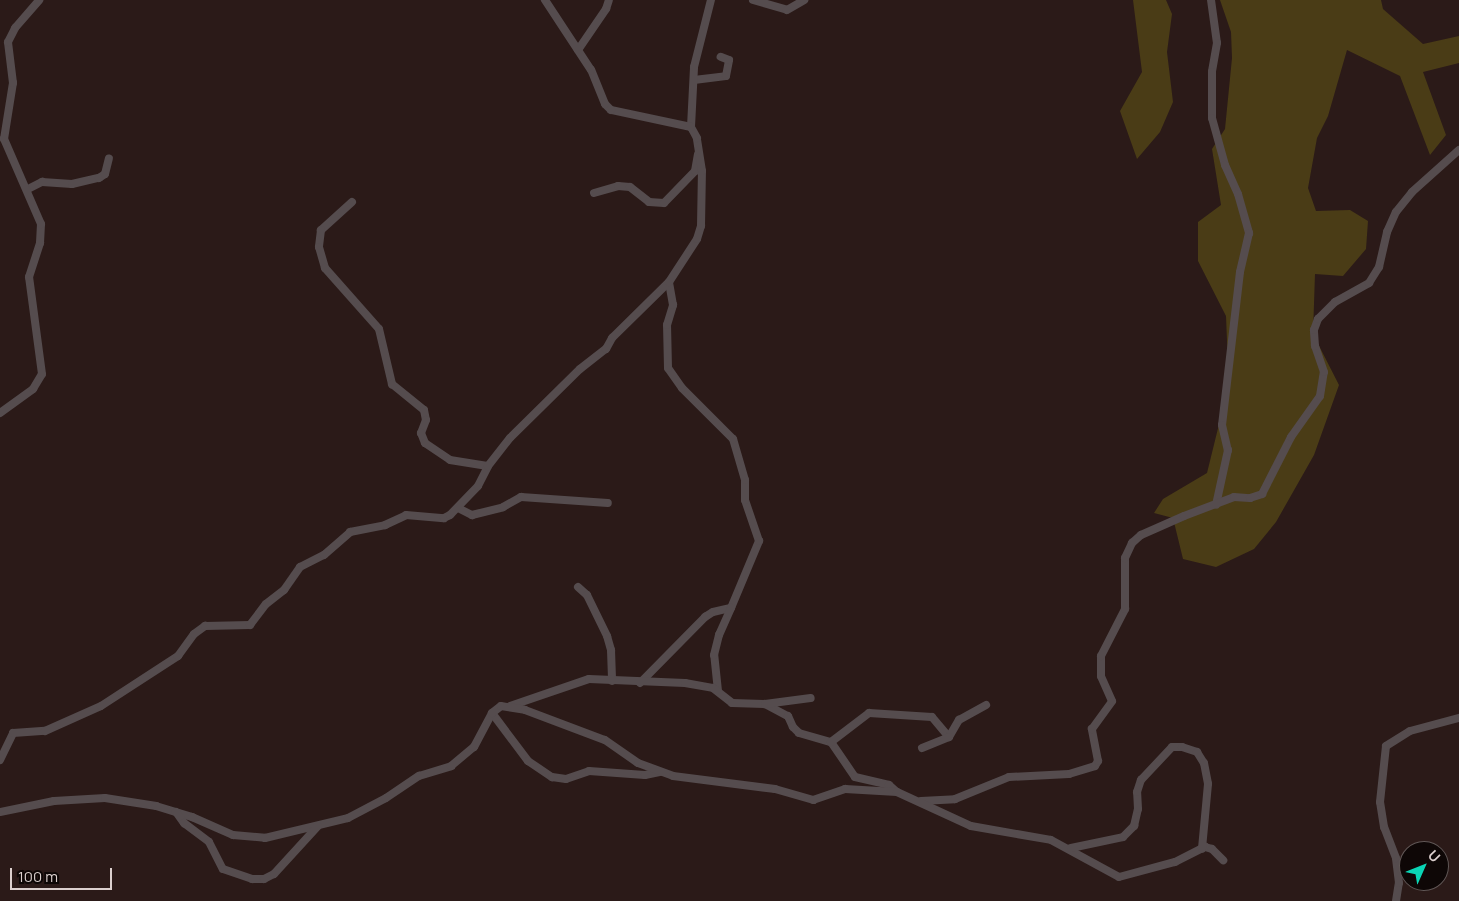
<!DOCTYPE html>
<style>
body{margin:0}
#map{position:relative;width:1459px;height:901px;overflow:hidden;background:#2b1a18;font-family:Manrope,sans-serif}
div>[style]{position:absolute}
.green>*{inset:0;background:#4a3c16}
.street>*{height:8px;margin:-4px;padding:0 4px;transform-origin:4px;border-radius:4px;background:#554c4e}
span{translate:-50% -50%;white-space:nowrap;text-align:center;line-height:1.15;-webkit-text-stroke:5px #0e0706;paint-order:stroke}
.north{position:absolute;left:1399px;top:841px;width:50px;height:50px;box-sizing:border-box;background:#0e0706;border:1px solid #605756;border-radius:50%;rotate:46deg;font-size:14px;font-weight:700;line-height:20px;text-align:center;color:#dbcfcd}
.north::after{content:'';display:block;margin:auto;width:18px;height:22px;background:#0ad5b5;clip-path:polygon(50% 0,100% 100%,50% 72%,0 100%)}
.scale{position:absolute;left:10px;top:868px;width:102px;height:22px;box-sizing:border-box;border:2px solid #dbcfcd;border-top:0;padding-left:6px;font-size:15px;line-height:18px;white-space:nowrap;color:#dbcfcd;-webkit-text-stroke:4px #0e0706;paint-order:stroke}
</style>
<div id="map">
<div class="green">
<i style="clip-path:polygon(1133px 0,1166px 0,1172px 14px,1167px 52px,1173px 102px,1160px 132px,1137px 159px,1120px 111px,1142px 72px)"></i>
<i style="clip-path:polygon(1220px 0,1381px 0,1383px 9px,1423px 44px,1459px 36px,1459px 63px,1423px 72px,1446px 135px,1430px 155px,1400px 76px,1347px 50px,1328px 116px,1317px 138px,1308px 188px,1316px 211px,1350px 210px,1368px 221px,1366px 249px,1343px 276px,1315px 274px,1313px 334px,1339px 385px,1314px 455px,1276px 522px,1254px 549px,1216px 567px,1183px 559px,1173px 518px,1154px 513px,1163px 499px,1207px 473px,1223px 408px,1228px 366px,1226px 316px,1198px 261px,1198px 222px,1221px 205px,1212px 149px,1225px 129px,1232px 58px,1231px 32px)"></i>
</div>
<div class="street">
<i style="left:753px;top:0;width:35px;rotate:16deg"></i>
<i style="left:787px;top:10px;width:20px;rotate:-30deg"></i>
<i style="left:1211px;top:0;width:43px;rotate:82.1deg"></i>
<i style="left:1217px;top:43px;width:29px;rotate:100deg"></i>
<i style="left:1212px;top:72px;width:46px;rotate:90deg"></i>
<i style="left:1212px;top:118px;width:49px;rotate:74.5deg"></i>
<i style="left:1225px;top:165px;width:32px;rotate:66deg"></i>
<i style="left:1238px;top:194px;width:41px;rotate:74.2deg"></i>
<i style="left:1249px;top:233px;width:40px;rotate:103deg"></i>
<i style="left:1240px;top:272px;width:154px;rotate:96.7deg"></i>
<i style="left:1222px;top:425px;width:26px;rotate:77deg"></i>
<i style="left:1228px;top:450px;width:56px;rotate:102.3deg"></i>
<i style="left:578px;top:50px;width:50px;rotate:-55.7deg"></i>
<i style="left:606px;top:9px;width:9px;rotate:-72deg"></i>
<i style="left:694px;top:80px;width:32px;rotate:-7deg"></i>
<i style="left:726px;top:76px;width:16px;rotate:-79deg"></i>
<i style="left:729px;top:60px;width:9px;rotate:-159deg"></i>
<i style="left:691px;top:127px;width:60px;rotate:-87.1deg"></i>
<i style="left:694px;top:67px;width:69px;rotate:-75.8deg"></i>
<i style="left:28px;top:189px;width:16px;rotate:-27deg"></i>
<i style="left:42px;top:182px;width:30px;rotate:4deg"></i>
<i style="left:72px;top:184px;width:28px;rotate:-13deg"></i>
<i style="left:99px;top:178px;width:7px;rotate:-34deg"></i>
<i style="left:105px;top:174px;width:16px;rotate:-76deg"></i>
<i style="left:594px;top:193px;width:25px;rotate:-16deg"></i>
<i style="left:618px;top:186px;width:12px;rotate:5deg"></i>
<i style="left:630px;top:187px;width:24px;rotate:38deg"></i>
<i style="left:649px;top:202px;width:15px;rotate:4deg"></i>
<i style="left:664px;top:203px;width:45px;rotate:-45.9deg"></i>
<i style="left:695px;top:171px;width:17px;rotate:-80deg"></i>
<i style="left:352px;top:202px;width:42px;rotate:137.9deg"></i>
<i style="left:321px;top:230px;width:17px;rotate:97deg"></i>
<i style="left:319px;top:247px;width:22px;rotate:74deg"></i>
<i style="left:325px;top:268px;width:81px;rotate:48.5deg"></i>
<i style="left:379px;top:329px;width:57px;rotate:76.7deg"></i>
<i style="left:392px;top:384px;width:41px;rotate:39.1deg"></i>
<i style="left:424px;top:410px;width:10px;rotate:79deg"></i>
<i style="left:426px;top:420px;width:14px;rotate:111deg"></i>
<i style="left:421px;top:433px;width:11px;rotate:68deg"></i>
<i style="left:425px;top:443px;width:30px;rotate:34deg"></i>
<i style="left:450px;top:460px;width:38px;rotate:9deg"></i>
<i style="left:0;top:413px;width:41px;rotate:-36deg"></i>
<i style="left:33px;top:389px;width:17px;rotate:-59deg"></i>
<i style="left:42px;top:374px;width:98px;rotate:-97.6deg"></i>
<i style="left:29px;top:277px;width:36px;rotate:-72deg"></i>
<i style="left:40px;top:243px;width:19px;rotate:-87deg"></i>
<i style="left:41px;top:224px;width:93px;rotate:-113.5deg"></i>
<i style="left:4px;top:139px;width:57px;rotate:-80.9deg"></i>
<i style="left:13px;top:83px;width:41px;rotate:-97deg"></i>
<i style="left:8px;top:42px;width:16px;rotate:-63deg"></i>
<i style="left:15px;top:28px;width:37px;rotate:-49deg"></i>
<i style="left:458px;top:508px;width:16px;rotate:27deg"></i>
<i style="left:472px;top:515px;width:32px;rotate:-14deg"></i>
<i style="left:503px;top:507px;width:21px;rotate:-29deg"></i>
<i style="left:521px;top:497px;width:87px;rotate:3.9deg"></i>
<i style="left:578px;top:587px;width:12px;rotate:42deg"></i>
<i style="left:587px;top:595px;width:46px;rotate:64deg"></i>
<i style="left:607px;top:636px;width:15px;rotate:74deg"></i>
<i style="left:611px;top:650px;width:31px;rotate:88deg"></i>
<i style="left:640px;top:683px;width:93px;rotate:-45.4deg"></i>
<i style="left:705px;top:617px;width:9px;rotate:-32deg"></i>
<i style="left:713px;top:612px;width:18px;rotate:-13deg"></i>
<i style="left:731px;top:608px;width:73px;rotate:-67.3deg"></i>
<i style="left:759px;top:541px;width:43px;rotate:-108.9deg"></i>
<i style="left:745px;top:500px;width:20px;rotate:-90deg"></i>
<i style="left:745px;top:480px;width:43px;rotate:-106.3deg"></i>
<i style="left:733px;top:439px;width:72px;rotate:-135deg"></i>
<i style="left:682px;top:388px;width:24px;rotate:-125deg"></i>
<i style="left:668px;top:368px;width:43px;rotate:-91.3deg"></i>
<i style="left:667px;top:325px;width:21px;rotate:-73deg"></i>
<i style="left:673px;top:305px;width:23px;rotate:-100deg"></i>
<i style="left:718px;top:691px;width:36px;rotate:-96deg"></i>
<i style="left:714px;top:655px;width:21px;rotate:-76deg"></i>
<i style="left:719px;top:635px;width:30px;rotate:-66deg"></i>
<i style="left:765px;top:704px;width:26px;rotate:28deg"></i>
<i style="left:788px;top:716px;width:12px;rotate:66deg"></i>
<i style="left:793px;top:727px;width:8px;rotate:45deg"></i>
<i style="left:799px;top:733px;width:33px;rotate:16deg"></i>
<i style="left:831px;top:742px;width:42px;rotate:55.6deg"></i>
<i style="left:855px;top:777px;width:35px;rotate:13deg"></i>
<i style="left:889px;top:785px;width:9px;rotate:41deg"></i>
<i style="left:510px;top:706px;width:83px;rotate:-18.9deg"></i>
<i style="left:589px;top:679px;width:96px;rotate:2.4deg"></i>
<i style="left:685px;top:683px;width:28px;rotate:10deg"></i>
<i style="left:713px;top:688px;width:24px;rotate:38deg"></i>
<i style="left:732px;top:703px;width:33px;rotate:2deg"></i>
<i style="left:765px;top:704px;width:46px;rotate:-7.4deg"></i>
<i style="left:492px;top:713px;width:60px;rotate:53.1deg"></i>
<i style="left:528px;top:761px;width:29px;rotate:34deg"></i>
<i style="left:552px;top:777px;width:14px;rotate:8deg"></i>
<i style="left:566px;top:779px;width:24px;rotate:-19deg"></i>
<i style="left:589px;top:771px;width:56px;rotate:4.1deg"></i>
<i style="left:645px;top:775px;width:16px;rotate:-11deg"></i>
<i style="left:831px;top:742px;width:48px;rotate:-37.3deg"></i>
<i style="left:869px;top:713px;width:63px;rotate:3.6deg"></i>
<i style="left:932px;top:717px;width:26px;rotate:50deg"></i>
<i style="left:949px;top:737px;width:20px;rotate:-60deg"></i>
<i style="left:959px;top:720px;width:31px;rotate:-29deg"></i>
<i style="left:922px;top:748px;width:29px;rotate:-22deg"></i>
<i style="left:0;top:760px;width:30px;rotate:-64deg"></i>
<i style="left:13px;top:733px;width:32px;rotate:-4deg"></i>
<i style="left:45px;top:731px;width:61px;rotate:-24.1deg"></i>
<i style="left:101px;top:706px;width:92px;rotate:-33deg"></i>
<i style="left:178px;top:656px;width:27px;rotate:-54deg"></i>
<i style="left:194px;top:634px;width:14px;rotate:-36deg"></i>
<i style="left:205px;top:626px;width:45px;rotate:-1.3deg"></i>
<i style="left:250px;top:625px;width:26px;rotate:-53deg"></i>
<i style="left:266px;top:604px;width:23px;rotate:-38deg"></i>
<i style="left:284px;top:590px;width:28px;rotate:-55deg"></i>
<i style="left:300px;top:567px;width:27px;rotate:-27deg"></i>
<i style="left:324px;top:555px;width:35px;rotate:-41deg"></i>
<i style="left:350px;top:532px;width:36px;rotate:-11deg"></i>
<i style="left:385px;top:525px;width:23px;rotate:-25deg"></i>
<i style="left:406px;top:515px;width:38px;rotate:5deg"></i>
<i style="left:444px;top:518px;width:7px;rotate:-27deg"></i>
<i style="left:450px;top:515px;width:40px;rotate:-46deg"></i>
<i style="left:478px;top:486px;width:22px;rotate:-63deg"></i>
<i style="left:488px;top:466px;width:36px;rotate:-52deg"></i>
<i style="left:510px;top:438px;width:98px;rotate:-44.6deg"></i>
<i style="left:580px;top:369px;width:33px;rotate:-38deg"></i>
<i style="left:606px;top:349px;width:13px;rotate:-61deg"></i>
<i style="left:612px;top:338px;width:80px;rotate:-44.5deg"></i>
<i style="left:669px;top:282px;width:51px;rotate:-56.9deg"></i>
<i style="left:697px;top:239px;width:14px;rotate:-73deg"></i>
<i style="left:701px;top:226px;width:55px;rotate:-89deg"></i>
<i style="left:702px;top:171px;width:33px;rotate:-99deg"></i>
<i style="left:697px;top:138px;width:13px;rotate:-119deg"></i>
<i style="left:691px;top:127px;width:82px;rotate:-168deg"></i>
<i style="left:611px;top:110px;width:8px;rotate:-135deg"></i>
<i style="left:605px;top:104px;width:37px;rotate:-112deg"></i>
<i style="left:591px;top:70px;width:84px;rotate:-123.3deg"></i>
<i style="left:921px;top:801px;width:34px;rotate:-3deg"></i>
<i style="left:955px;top:799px;width:58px;rotate:-22.2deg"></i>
<i style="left:1009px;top:777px;width:60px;rotate:-2.9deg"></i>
<i style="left:1069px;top:774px;width:27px;rotate:-17deg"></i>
<i style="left:1095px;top:766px;width:6px;rotate:-59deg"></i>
<i style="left:1098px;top:761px;width:33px;rotate:-101deg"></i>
<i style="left:1092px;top:729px;width:34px;rotate:-54deg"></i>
<i style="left:1112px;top:701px;width:27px;rotate:-114deg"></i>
<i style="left:1101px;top:676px;width:20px;rotate:-90deg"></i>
<i style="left:1101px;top:656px;width:53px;rotate:-62.9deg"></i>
<i style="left:1125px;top:609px;width:51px;rotate:-90deg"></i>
<i style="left:1125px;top:558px;width:17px;rotate:-65deg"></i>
<i style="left:1132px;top:543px;width:12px;rotate:-42deg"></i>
<i style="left:1141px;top:535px;width:47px;rotate:-23.8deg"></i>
<i style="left:1184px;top:516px;width:53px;rotate:-20.8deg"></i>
<i style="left:1234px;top:497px;width:16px;rotate:4deg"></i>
<i style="left:1250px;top:498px;width:13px;rotate:-18deg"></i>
<i style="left:1262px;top:494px;width:64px;rotate:-63deg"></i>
<i style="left:1291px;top:437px;width:50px;rotate:-54.7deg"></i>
<i style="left:1320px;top:396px;width:24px;rotate:-81deg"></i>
<i style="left:1324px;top:372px;width:28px;rotate:-109deg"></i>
<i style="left:1315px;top:346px;width:16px;rotate:-94deg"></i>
<i style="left:1314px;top:330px;width:12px;rotate:-70deg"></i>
<i style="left:1318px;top:319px;width:24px;rotate:-45deg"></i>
<i style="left:1335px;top:302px;width:39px;rotate:-29deg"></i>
<i style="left:1369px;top:283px;width:19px;rotate:-58deg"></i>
<i style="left:1379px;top:267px;width:36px;rotate:-77deg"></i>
<i style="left:1387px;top:232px;width:22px;rotate:-66deg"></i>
<i style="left:1396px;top:212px;width:26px;rotate:-51deg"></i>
<i style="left:1412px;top:192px;width:63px;rotate:-41.8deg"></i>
<i style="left:0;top:812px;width:55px;rotate:-11.5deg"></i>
<i style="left:54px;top:801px;width:51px;rotate:-3.4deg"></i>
<i style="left:105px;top:798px;width:52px;rotate:8.9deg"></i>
<i style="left:156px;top:806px;width:38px;rotate:17deg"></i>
<i style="left:192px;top:817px;width:45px;rotate:23.7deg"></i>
<i style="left:233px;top:835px;width:32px;rotate:5deg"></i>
<i style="left:265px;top:838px;width:85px;rotate:-13.5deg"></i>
<i style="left:348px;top:818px;width:43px;rotate:-27.8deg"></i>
<i style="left:386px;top:798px;width:40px;rotate:-34deg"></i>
<i style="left:419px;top:776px;width:34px;rotate:-17deg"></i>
<i style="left:451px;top:766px;width:30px;rotate:-40deg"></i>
<i style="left:474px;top:747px;width:38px;rotate:-62deg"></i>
<i style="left:492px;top:713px;width:11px;rotate:-38deg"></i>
<i style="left:501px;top:706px;width:24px;rotate:9deg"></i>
<i style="left:525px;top:710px;width:85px;rotate:20.6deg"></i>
<i style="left:605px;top:740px;width:40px;rotate:34.9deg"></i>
<i style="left:638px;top:763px;width:37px;rotate:20deg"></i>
<i style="left:673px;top:776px;width:103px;rotate:7.3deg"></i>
<i style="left:775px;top:789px;width:40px;rotate:16deg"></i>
<i style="left:813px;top:800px;width:34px;rotate:-19deg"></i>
<i style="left:845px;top:789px;width:52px;rotate:3.3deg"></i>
<i style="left:897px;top:792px;width:81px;rotate:24.7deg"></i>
<i style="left:971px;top:826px;width:81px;rotate:9.9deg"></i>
<i style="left:1051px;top:840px;width:77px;rotate:28.6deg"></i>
<i style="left:1119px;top:877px;width:58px;rotate:-15deg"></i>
<i style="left:1175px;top:862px;width:34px;rotate:-27deg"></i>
<i style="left:1205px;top:847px;width:7px;rotate:16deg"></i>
<i style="left:1212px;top:849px;width:16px;rotate:45deg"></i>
<i style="left:176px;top:812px;width:14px;rotate:54deg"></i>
<i style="left:184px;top:823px;width:31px;rotate:37deg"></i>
<i style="left:209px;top:842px;width:30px;rotate:63deg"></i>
<i style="left:223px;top:869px;width:31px;rotate:19deg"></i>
<i style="left:252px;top:879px;width:12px"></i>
<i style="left:264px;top:879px;width:11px;rotate:-27deg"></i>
<i style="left:274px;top:874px;width:65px;rotate:-47.5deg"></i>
<i style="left:1071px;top:848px;width:53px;rotate:-11.9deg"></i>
<i style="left:1123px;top:837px;width:16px;rotate:-45deg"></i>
<i style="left:1134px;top:826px;width:17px;rotate:-77deg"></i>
<i style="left:1138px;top:809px;width:17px;rotate:-93deg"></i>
<i style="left:1137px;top:792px;width:13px;rotate:-72deg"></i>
<i style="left:1141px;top:780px;width:45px;rotate:-46.8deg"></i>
<i style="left:1172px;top:747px;width:10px"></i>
<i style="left:1182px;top:747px;width:16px;rotate:18deg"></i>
<i style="left:1197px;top:752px;width:13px;rotate:58deg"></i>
<i style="left:1204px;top:763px;width:21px;rotate:79deg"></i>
<i style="left:1208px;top:784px;width:65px;rotate:95.3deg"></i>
<i style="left:1396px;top:901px;width:18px;rotate:-81deg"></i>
<i style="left:1399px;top:883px;width:25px;rotate:-97deg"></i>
<i style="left:1396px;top:858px;width:33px;rotate:-111deg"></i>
<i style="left:1384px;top:827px;width:25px;rotate:-99deg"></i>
<i style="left:1380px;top:802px;width:56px;rotate:-83.9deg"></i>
<i style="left:1386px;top:746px;width:28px;rotate:-32deg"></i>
<i style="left:1410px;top:731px;width:51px;rotate:-14.9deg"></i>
</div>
<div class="north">U</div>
<div class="scale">100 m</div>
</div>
